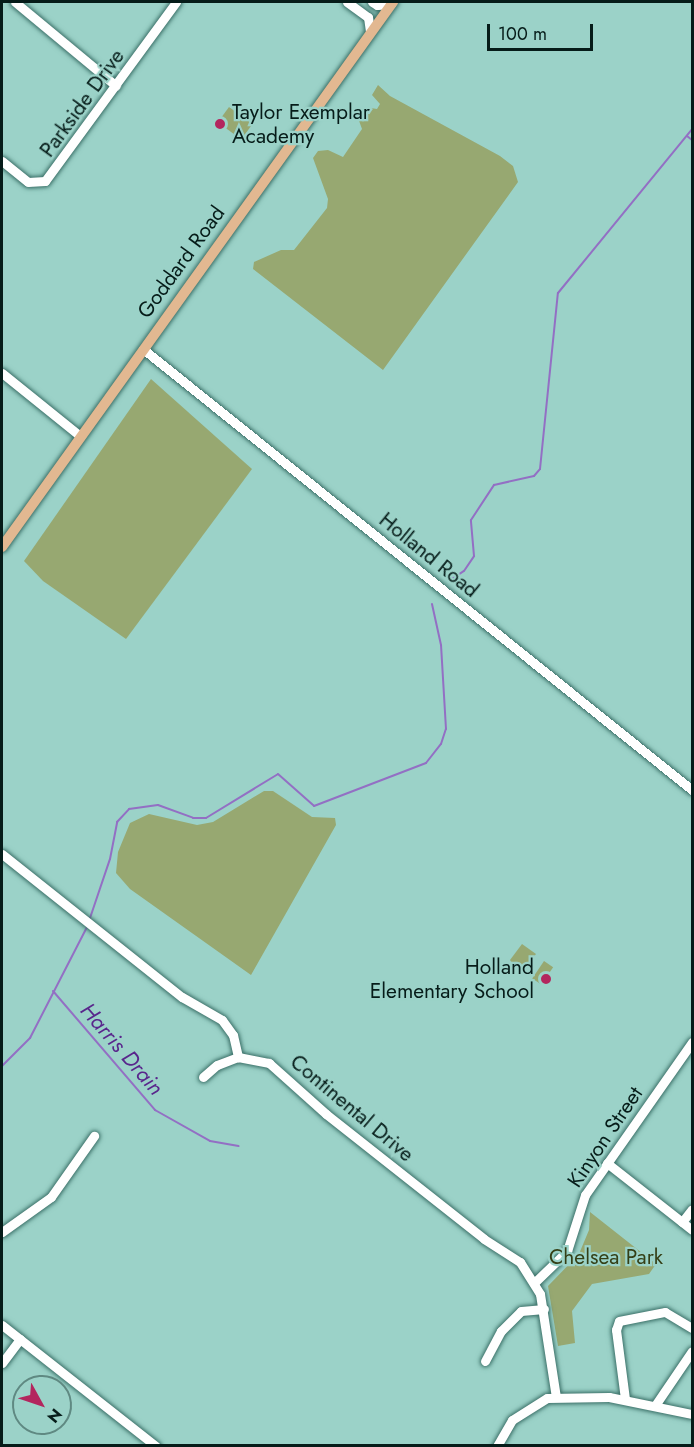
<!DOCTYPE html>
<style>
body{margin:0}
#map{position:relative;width:694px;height:1447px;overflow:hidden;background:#9bd2c8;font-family:Jost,sans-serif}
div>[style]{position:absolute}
.green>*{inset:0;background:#97a871;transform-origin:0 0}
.stream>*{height:2px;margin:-1px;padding:0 1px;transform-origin:1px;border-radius:1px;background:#936fc4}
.roads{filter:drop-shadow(0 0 2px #3b7068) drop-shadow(0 0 2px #3b7068)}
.minor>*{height:9px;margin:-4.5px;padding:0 4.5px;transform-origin:4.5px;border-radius:4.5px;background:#fff}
.major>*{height:10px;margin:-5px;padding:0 5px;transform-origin:5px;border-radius:5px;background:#e2b891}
.dots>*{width:16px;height:16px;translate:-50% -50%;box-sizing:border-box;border:3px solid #9bd2c8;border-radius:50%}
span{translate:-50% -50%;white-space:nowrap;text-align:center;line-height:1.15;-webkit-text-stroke:4.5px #9bd2c8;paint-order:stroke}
.street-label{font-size:21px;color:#061c19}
.poi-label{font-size:21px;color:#061c19}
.left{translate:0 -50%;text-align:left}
.right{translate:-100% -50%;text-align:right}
.park-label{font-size:21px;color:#343f16}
.water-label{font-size:22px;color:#59268c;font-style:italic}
.frame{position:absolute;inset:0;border:3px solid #061c19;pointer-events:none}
.north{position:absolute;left:12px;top:1375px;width:60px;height:60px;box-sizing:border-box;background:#9bd2c8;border:2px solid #5f8982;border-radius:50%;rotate:130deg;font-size:16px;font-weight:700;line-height:24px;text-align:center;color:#061c19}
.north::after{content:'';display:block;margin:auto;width:21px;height:27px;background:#b3265e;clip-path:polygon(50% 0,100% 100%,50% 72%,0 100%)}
.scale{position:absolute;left:487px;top:24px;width:106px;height:27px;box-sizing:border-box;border:3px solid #061c19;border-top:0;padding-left:8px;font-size:18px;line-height:21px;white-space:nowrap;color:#061c19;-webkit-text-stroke:4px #9bd2c8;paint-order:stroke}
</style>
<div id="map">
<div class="green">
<i style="clip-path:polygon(378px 85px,390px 96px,500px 156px,513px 166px,518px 182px,383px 370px,253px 269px,254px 262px,281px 250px,294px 250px,327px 208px,328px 199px,313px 158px,318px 151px,328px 150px,343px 157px,362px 129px,358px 118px,364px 107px,377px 109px,380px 104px,372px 95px)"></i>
<i style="left:229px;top:107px;width:29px;height:19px;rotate:36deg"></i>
<i style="clip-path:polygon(151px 379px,252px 469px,126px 639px,43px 581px,24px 561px)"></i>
<i style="clip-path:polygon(264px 791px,273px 791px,312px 817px,335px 818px,336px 825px,251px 975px,130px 889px,116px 873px,118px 852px,130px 823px,149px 814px,197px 825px,213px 822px)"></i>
<i style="clip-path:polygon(522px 944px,536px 954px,520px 974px,510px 960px)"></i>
<i style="left:544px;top:961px;width:11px;height:21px;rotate:34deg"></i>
<i style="clip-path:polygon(590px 1212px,656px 1264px,649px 1274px,592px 1284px,572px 1311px,575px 1343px,558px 1346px,548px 1286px,579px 1254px,589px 1230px)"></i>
</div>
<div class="stream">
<i style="left:687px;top:136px;width:6px;rotate:39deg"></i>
<i style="left:452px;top:579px;width:14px;rotate:-34deg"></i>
<i style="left:464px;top:571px;width:18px;rotate:-56deg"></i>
<i style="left:474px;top:556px;width:36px;rotate:-95deg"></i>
<i style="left:471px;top:520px;width:42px;rotate:-56.7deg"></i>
<i style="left:494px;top:485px;width:41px;rotate:-12.7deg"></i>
<i style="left:534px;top:476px;width:9px;rotate:-49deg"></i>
<i style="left:540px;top:469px;width:177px;rotate:-84.2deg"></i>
<i style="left:558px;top:293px;width:212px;rotate:-50.7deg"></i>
<i style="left:89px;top:921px;width:65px;rotate:-71.3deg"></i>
<i style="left:110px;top:859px;width:38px;rotate:-79deg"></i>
<i style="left:117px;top:822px;width:18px;rotate:-47deg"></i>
<i style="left:129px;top:809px;width:29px;rotate:-8deg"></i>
<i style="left:158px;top:805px;width:37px;rotate:20deg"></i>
<i style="left:193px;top:818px;width:13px"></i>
<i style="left:206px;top:818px;width:84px;rotate:-31.4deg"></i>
<i style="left:278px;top:774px;width:48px;rotate:41.6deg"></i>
<i style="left:314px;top:806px;width:120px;rotate:-21deg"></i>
<i style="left:426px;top:763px;width:24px;rotate:-52deg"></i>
<i style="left:441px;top:744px;width:16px;rotate:-72deg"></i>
<i style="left:446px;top:729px;width:84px;rotate:-93.4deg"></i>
<i style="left:441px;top:645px;width:42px;rotate:-102.4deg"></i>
<i style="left:53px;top:991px;width:157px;rotate:49.4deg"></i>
<i style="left:155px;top:1110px;width:63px;rotate:29.4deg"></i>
<i style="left:210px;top:1141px;width:29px;rotate:10deg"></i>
<i style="left:2px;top:1066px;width:40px;rotate:-45deg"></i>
<i style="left:30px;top:1038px;width:125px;rotate:-62.8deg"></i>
</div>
<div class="roads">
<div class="minor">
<i style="left:15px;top:2px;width:131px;rotate:39.7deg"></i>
<i style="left:347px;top:2px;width:26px;rotate:36deg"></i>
<i style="left:368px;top:17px;width:15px;rotate:82deg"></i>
<i style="left:372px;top:2px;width:6px;rotate:31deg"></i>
<i style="left:377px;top:5px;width:14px;rotate:-4deg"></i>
<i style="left:2px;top:161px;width:33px;rotate:39deg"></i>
<i style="left:28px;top:182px;width:17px;rotate:-3deg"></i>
<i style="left:45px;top:181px;width:222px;rotate:-53.8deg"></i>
<i style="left:143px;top:349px;width:704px;rotate:38.77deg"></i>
<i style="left:2px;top:373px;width:100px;rotate:38.9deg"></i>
<i style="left:2px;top:854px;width:230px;rotate:38.5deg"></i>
<i style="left:182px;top:997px;width:46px;rotate:29.9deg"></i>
<i style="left:222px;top:1020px;width:19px;rotate:54deg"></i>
<i style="left:233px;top:1035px;width:23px;rotate:77deg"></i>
<i style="left:203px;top:1077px;width:18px;rotate:-41deg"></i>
<i style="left:217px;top:1065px;width:22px;rotate:-21deg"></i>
<i style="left:238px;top:1057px;width:32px;rotate:11deg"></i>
<i style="left:269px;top:1063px;width:76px;rotate:41.8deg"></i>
<i style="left:326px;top:1114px;width:201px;rotate:38.3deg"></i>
<i style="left:484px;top:1239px;width:43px;rotate:32.6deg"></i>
<i style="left:520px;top:1262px;width:38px;rotate:58deg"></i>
<i style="left:540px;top:1294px;width:104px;rotate:81.2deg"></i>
<i style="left:607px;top:1163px;width:108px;rotate:38.2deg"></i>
<i style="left:682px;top:1222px;width:16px;rotate:-52deg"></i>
<i style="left:2px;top:1232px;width:60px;rotate:-35.5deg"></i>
<i style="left:51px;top:1197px;width:75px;rotate:-54.8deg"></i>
<i style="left:535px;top:1282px;width:45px;rotate:-44.1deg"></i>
<i style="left:567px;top:1251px;width:59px;rotate:-72.2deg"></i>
<i style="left:585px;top:1195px;width:187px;rotate:-55deg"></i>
<i style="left:2px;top:1325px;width:196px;rotate:38.2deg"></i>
<i style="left:485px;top:1361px;width:34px;rotate:-62deg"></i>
<i style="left:501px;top:1331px;width:28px;rotate:-45deg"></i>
<i style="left:521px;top:1311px;width:23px;rotate:-5deg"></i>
<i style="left:2px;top:1363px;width:30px;rotate:-53deg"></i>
<i style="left:625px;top:1399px;width:70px;rotate:-97.4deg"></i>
<i style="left:616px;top:1330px;width:9px;rotate:-72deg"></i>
<i style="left:619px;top:1321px;width:47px;rotate:-11.1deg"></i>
<i style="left:665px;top:1312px;width:31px;rotate:31deg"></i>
<i style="left:656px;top:1404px;width:64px;rotate:-55.8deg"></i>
<i style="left:497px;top:1446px;width:30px;rotate:-60deg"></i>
<i style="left:512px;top:1420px;width:41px;rotate:-32.2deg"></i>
<i style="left:547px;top:1398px;width:62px;rotate:-0.9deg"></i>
<i style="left:609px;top:1397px;width:85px;rotate:11.6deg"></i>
</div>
<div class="major">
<i style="left:2px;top:547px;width:671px;rotate:-54.34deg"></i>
</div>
</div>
<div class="dots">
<i style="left:220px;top:124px;background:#b3265e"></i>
<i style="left:546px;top:979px;background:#b3265e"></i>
</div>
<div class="street-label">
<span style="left:82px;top:103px;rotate:-54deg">Parkside Drive</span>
<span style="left:181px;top:262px;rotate:-54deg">Goddard Road</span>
<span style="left:429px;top:555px;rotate:39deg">Holland Road</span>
<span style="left:352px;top:1108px;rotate:40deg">Continental Drive</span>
<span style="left:605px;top:1137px;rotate:-56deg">Kinyon Street</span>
</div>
<div class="poi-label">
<span class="left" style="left:232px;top:124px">Taylor Exemplar<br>Academy</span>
<span class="right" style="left:534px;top:979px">Holland<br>Elementary School</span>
</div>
<div class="park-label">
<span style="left:606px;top:1257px">Chelsea Park</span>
</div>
<div class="water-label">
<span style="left:122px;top:1049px;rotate:49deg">Harris Drain</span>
</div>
<div class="frame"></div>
<div class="north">N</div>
<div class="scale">100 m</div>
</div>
